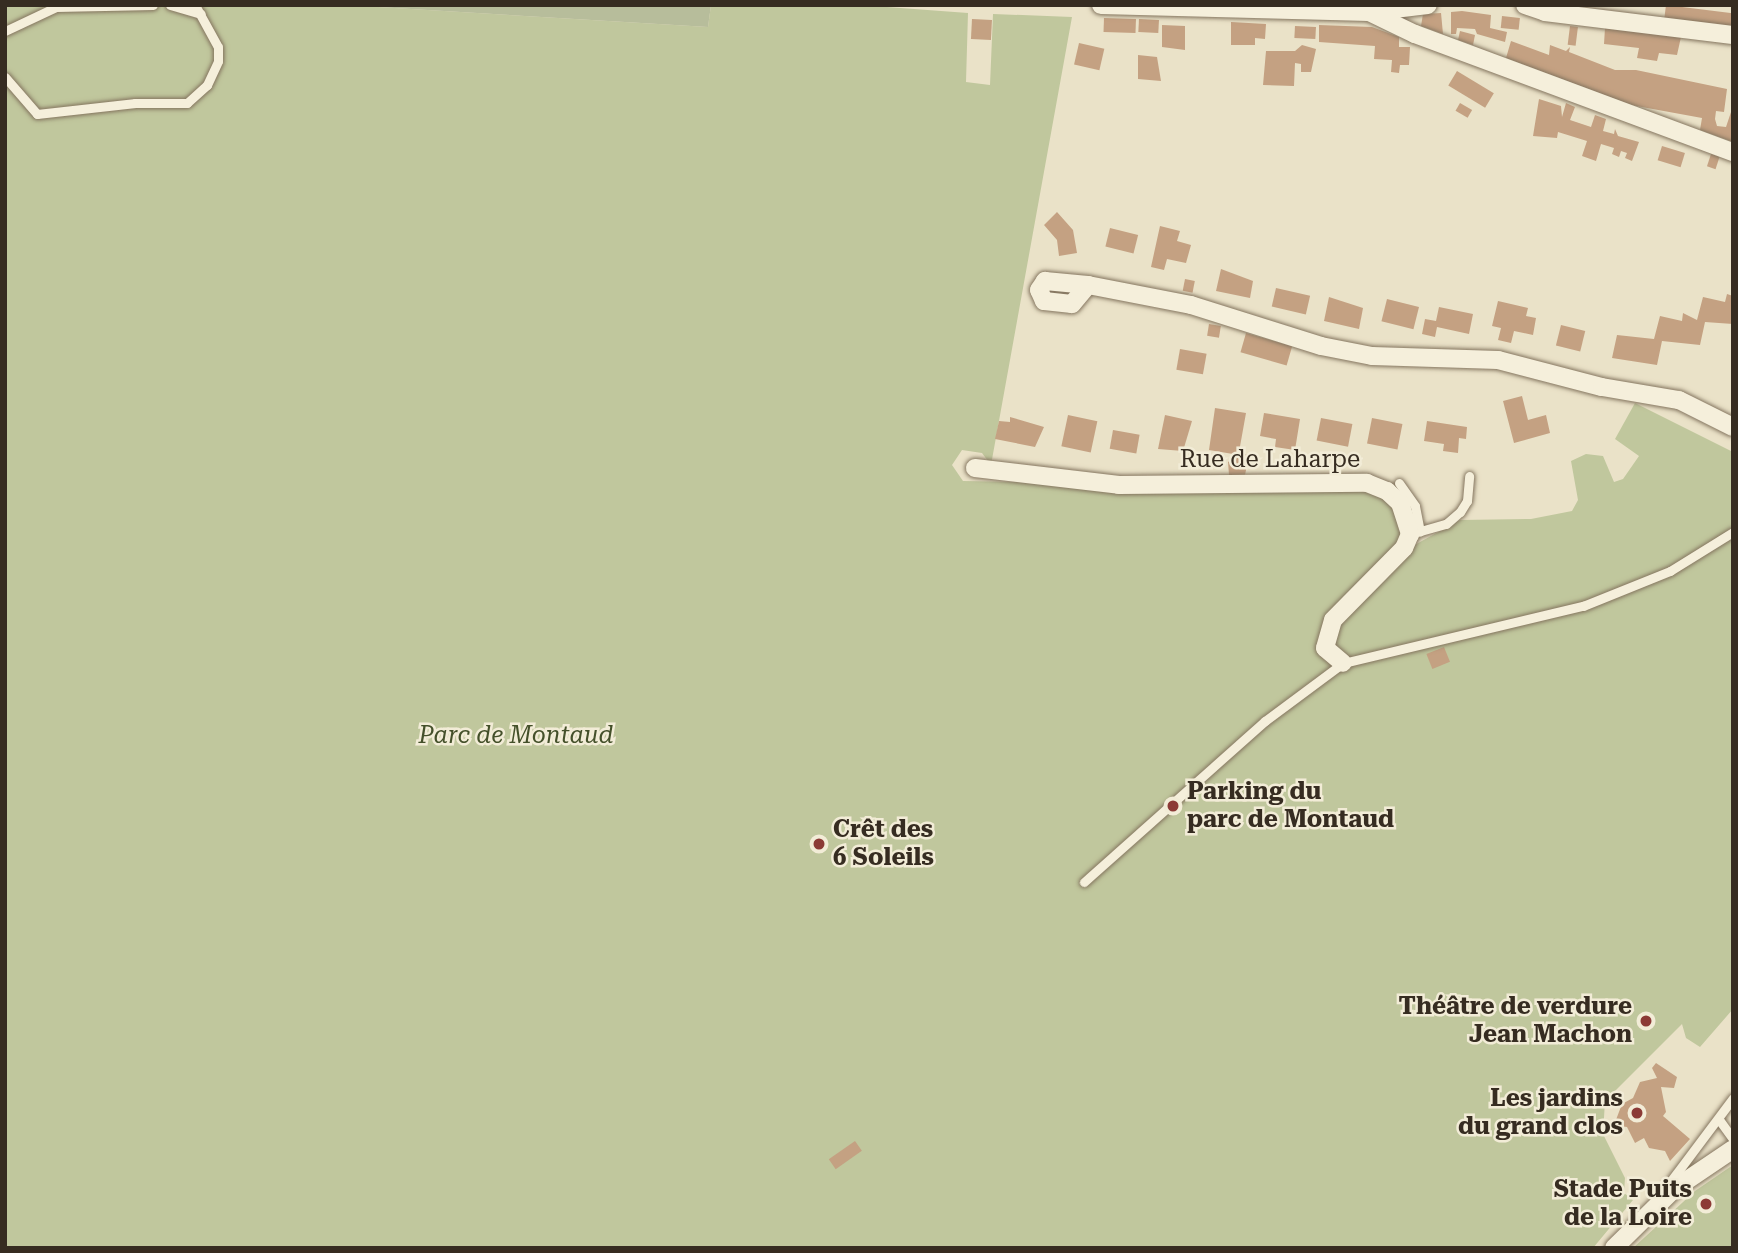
<!DOCTYPE html>
<meta charset="utf-8">
<style>
body{margin:0}
#map{position:relative;width:1738px;height:1253px;overflow:hidden;background:#eae2c8;font-family:"Roboto Serif",serif}
div>[style]{position:absolute}
.green>*{inset:0;background:#c0c79d}
.cemetery>*{inset:0;background:#b7bd9b}
.building>*{inset:0;background:#c4a182;transform-origin:0 0}
.roads{filter:drop-shadow(0 0 2px #84755f) drop-shadow(0 0 2px #84755f)}
.lane>*{height:9px;margin:-4.5px;padding:0 4.5px;transform-origin:4.5px;border-radius:4.5px;background:#f5efdb}
.street>*{height:18px;margin:-9px;padding:0 9px;transform-origin:9px;border-radius:9px;background:#f5efdb}
.dots>*{width:19px;height:19px;translate:-50% -50%;box-sizing:border-box;border:4px solid #f2ecd7;border-radius:50%}
span{translate:-50% -50%;white-space:nowrap;text-align:center;line-height:1.15;-webkit-text-stroke:5px #f2ecd7;paint-order:stroke}
.street-label{font-size:24px;color:#362c21}
.park-label{font-size:24px;color:#44502a;font-style:italic}
.poi-label{font-size:24px;color:#362c21;font-weight:700}
.left{translate:0 -50%;text-align:left}
.right{translate:-100% -50%;text-align:right}
.frame{position:absolute;inset:0;border:7px solid #362c21;pointer-events:none}
</style>
<div id="map">
<div class="green">
<i style="clip-path:polygon(5px 5px,345px 5px,708px 27px,711px 5px,860px 5px,968px 13px,966px 82px,990px 85px,993px 14px,1072px 17px,991px 465px,982px 453px,962px 450px,952px 465px,963px 481px,1355px 488px,1375px 493px,1395px 509px,1411px 547px,1460px 520px,1531px 519px,1572px 511px,1578px 500px,1571px 461px,1586px 454px,1603px 456px,1614px 482px,1623px 479px,1639px 456px,1615px 439px,1635px 403px,1733px 452px,1733px 1009px,1700px 1047px,1686px 1038px,1682px 1024px,1605px 1101px,1603px 1134px,1625px 1178px,1624px 1193px,1633px 1200px,1593px 1248px,5px 1248px)"></i>
<i style="clip-path:polygon(1733px 1165px,1733px 1248px,1633px 1248px,1695px 1191px)"></i>
</div>
<div class="cemetery">
<i style="clip-path:polygon(345px 5px,711px 5px,708px 27px)"></i>
</div>
<div class="building">
<i style="left:1666px;top:5px;width:67px;height:17px;rotate:7deg"></i>
<i style="clip-path:polygon(1462px 11px,1491px 15px,1490px 28px,1507px 32px,1505px 42px,1477px 34px,1475px 29px,1457px 28px,1456px 34px,1451px 34px,1451px 12px)"></i>
<i style="clip-path:polygon(1441px 13px,1443px 34px,1421px 26px,1423px 14px)"></i>
<i style="left:1502px;top:16px;width:18px;height:12px;rotate:6deg"></i>
<i style="left:1104px;top:18px;width:32px;height:14px;rotate:2deg"></i>
<i style="left:972px;top:19px;width:20px;height:20px;rotate:3deg"></i>
<i style="left:1139px;top:19px;width:20px;height:13px;rotate:3deg"></i>
<i style="clip-path:polygon(1231px 22px,1266px 24px,1265px 39px,1255px 38px,1255px 45px,1231px 45px)"></i>
<i style="clip-path:polygon(1162px 25px,1185px 26px,1185px 50px,1162px 47px)"></i>
<i style="clip-path:polygon(1319px 25px,1372px 27px,1399px 37px,1399px 47px,1410px 47px,1409px 65px,1400px 65px,1399px 73px,1391px 72px,1392px 60px,1374px 59px,1375px 46px,1319px 42px)"></i>
<i style="left:1295px;top:26px;width:21px;height:12px;rotate:3deg"></i>
<i style="left:1570px;top:26px;width:8px;height:19px;rotate:7deg"></i>
<i style="clip-path:polygon(1605px 28px,1681px 37px,1677px 55px,1659px 53px,1657px 61px,1637px 58px,1639px 48px,1604px 44px)"></i>
<i style="clip-path:polygon(1460px 31px,1475px 35px,1473px 45px,1458px 40px)"></i>
<i style="clip-path:polygon(1511px 41px,1549px 55px,1550px 45px,1566px 51px,1570px 47px,1569px 52px,1615px 70px,1636px 70px,1727px 89px,1724px 112px,1716px 111px,1715px 119px,1717px 126px,1726px 127px,1733px 106px,1733px 142px,1700px 130px,1702px 118px,1631px 105px,1506px 58px)"></i>
<i style="left:1079px;top:43px;width:26px;height:22px;rotate:13deg"></i>
<i style="clip-path:polygon(1302px 45px,1316px 49px,1311px 72px,1301px 72px,1301px 64px,1295px 63px,1294px 86px,1263px 85px,1266px 51px,1295px 51px)"></i>
<i style="clip-path:polygon(1138px 55px,1157px 57px,1161px 81px,1138px 79px)"></i>
<i style="left:1457px;top:71px;width:43px;height:17px;rotate:31deg"></i>
<i style="clip-path:polygon(1539px 99px,1561px 106px,1562px 117px,1566px 103px,1575px 107px,1570px 120px,1591px 127px,1595px 115px,1606px 119px,1603px 131px,1614px 134px,1615px 129px,1618px 136px,1639px 142px,1632px 161px,1625px 158px,1627px 153px,1621px 151px,1619px 157px,1612px 154px,1614px 148px,1601px 144px,1596px 161px,1582px 156px,1587px 141px,1558px 132px,1557px 138px,1533px 136px)"></i>
<i style="left:1460px;top:103px;width:14px;height:9px;rotate:30deg"></i>
<i style="left:1662px;top:146px;width:24px;height:15px;rotate:17deg"></i>
<i style="left:1711px;top:154px;width:9px;height:13px;rotate:18deg"></i>
<i style="clip-path:polygon(1057px 212px,1073px 230px,1077px 253px,1059px 256px,1057px 240px,1044px 225px)"></i>
<i style="clip-path:polygon(1160px 226px,1180px 231px,1177px 241px,1191px 245px,1186px 263px,1167px 259px,1164px 270px,1151px 267px)"></i>
<i style="left:1110px;top:228px;width:29px;height:19px;rotate:14deg"></i>
<i style="clip-path:polygon(1221px 269px,1253px 281px,1250px 298px,1216px 291px)"></i>
<i style="left:1185px;top:279px;width:10px;height:12px;rotate:11deg"></i>
<i style="left:1276px;top:288px;width:35px;height:19px;rotate:13deg"></i>
<i style="clip-path:polygon(1727px 294px,1733px 296px,1733px 324px,1705px 322px,1700px 345px,1662px 341px,1657px 365px,1612px 358px,1617px 335px,1654px 339px,1660px 316px,1682px 321px,1683px 313px,1697px 320px,1703px 297px,1725px 302px)"></i>
<i style="clip-path:polygon(1329px 297px,1363px 308px,1359px 329px,1324px 321px)"></i>
<i style="left:1387px;top:299px;width:33px;height:23px;rotate:14deg"></i>
<i style="clip-path:polygon(1498px 301px,1528px 308px,1526px 316px,1536px 318px,1533px 335px,1514px 331px,1511px 343px,1498px 340px,1501px 328px,1492px 326px)"></i>
<i style="clip-path:polygon(1439px 307px,1473px 314px,1469px 334px,1437px 327px,1435px 337px,1422px 334px,1425px 319px,1436px 321px)"></i>
<i style="left:1209px;top:324px;width:12px;height:12px;rotate:9deg"></i>
<i style="left:1561px;top:325px;width:25px;height:21px;rotate:14deg"></i>
<i style="left:1246px;top:333px;width:48px;height:20px;rotate:16deg"></i>
<i style="left:1180px;top:349px;width:27px;height:21px;rotate:10deg"></i>
<i style="clip-path:polygon(1522px 396px,1528px 420px,1546px 415px,1550px 433px,1514px 443px,1503px 401px)"></i>
<i style="clip-path:polygon(1215px 408px,1246px 413px,1239px 452px,1249px 455px,1245px 475px,1229px 475px,1228px 462px,1239px 455px,1209px 450px)"></i>
<i style="clip-path:polygon(1264px 413px,1300px 419px,1295px 450px,1275px 447px,1276px 439px,1260px 436px)"></i>
<i style="left:1068px;top:415px;width:30px;height:32px;rotate:12deg"></i>
<i style="clip-path:polygon(1165px 415px,1192px 421px,1183px 451px,1158px 449px)"></i>
<i style="clip-path:polygon(1010px 417px,1044px 427px,1035px 447px,995px 439px,999px 421px,1010px 422px)"></i>
<i style="left:1321px;top:418px;width:32px;height:23px;rotate:11deg"></i>
<i style="left:1372px;top:418px;width:31px;height:26px;rotate:11deg"></i>
<i style="clip-path:polygon(1427px 421px,1467px 427px,1466px 439px,1459px 438px,1458px 453px,1443px 451px,1444px 444px,1424px 441px)"></i>
<i style="left:1113px;top:430px;width:27px;height:19px;rotate:10deg"></i>
<i style="left:1444px;top:647px;width:16px;height:19px;rotate:68deg"></i>
<i style="clip-path:polygon(1656px 1063px,1677px 1077px,1674px 1088px,1661px 1087px,1666px 1112px,1663px 1116px,1690px 1139px,1670px 1161px,1665px 1151px,1649px 1148px,1644px 1138px,1635px 1143px,1627px 1127px,1614px 1125px,1622px 1104px,1633px 1098px,1640px 1082px,1657px 1078px,1652px 1068px)"></i>
<i style="left:855px;top:1141px;width:12px;height:32px;rotate:55deg"></i>
</div>
<div class="roads">
<div class="lane">
<i style="left:170px;top:5px;width:32px;rotate:16deg"></i>
<i style="left:5px;top:31px;width:56px;rotate:-25.2deg"></i>
<i style="left:56px;top:7px;width:97px;rotate:-1.2deg"></i>
<i style="left:5px;top:77px;width:49px;rotate:49.1deg"></i>
<i style="left:37px;top:114px;width:99px;rotate:-6.4deg"></i>
<i style="left:135px;top:103px;width:52px"></i>
<i style="left:187px;top:103px;width:27px;rotate:-42deg"></i>
<i style="left:207px;top:85px;width:26px;rotate:-65deg"></i>
<i style="left:218px;top:61px;width:14px;rotate:-90deg"></i>
<i style="left:218px;top:47px;width:48px;rotate:-118.7deg"></i>
<i style="left:1399px;top:483px;width:28px;rotate:55deg"></i>
<i style="left:1415px;top:506px;width:26px;rotate:79deg"></i>
<i style="left:1410px;top:534px;width:37px;rotate:-16deg"></i>
<i style="left:1446px;top:524px;width:18px;rotate:-41deg"></i>
<i style="left:1460px;top:512px;width:13px;rotate:-58deg"></i>
<i style="left:1467px;top:501px;width:25px;rotate:-85deg"></i>
<i style="left:1084px;top:882px;width:242px;rotate:-41.7deg"></i>
<i style="left:1265px;top:721px;width:97px;rotate:-36.6deg"></i>
<i style="left:1343px;top:663px;width:247px;rotate:-13.4deg"></i>
<i style="left:1583px;top:606px;width:94px;rotate:-21.9deg"></i>
<i style="left:1670px;top:571px;width:74px;rotate:-31.8deg"></i>
<i style="left:1720px;top:1121px;width:22px;rotate:54deg"></i>
<i style="left:1667px;top:1186px;width:110px;rotate:-53.1deg"></i>
</div>
<div class="street">
<i style="left:1101px;top:5px;width:268px;rotate:1.5deg"></i>
<i style="left:1369px;top:12px;width:59px;rotate:-6.8deg"></i>
<i style="left:1525px;top:5px;width:21px;rotate:19deg"></i>
<i style="left:1545px;top:12px;width:189px;rotate:7deg"></i>
<i style="left:1369px;top:12px;width:51px;rotate:25.6deg"></i>
<i style="left:1415px;top:34px;width:339px;rotate:20.4deg"></i>
<i style="left:1088px;top:285px;width:25px;rotate:130deg"></i>
<i style="left:1072px;top:304px;width:28px;rotate:-174deg"></i>
<i style="left:1044px;top:301px;width:12px;rotate:-114deg"></i>
<i style="left:1039px;top:290px;width:11px;rotate:-56deg"></i>
<i style="left:1045px;top:281px;width:43px;rotate:5.3deg"></i>
<i style="left:1088px;top:285px;width:105px;rotate:11deg"></i>
<i style="left:1191px;top:305px;width:136px;rotate:17.5deg"></i>
<i style="left:1321px;top:346px;width:52px;rotate:11.1deg"></i>
<i style="left:1372px;top:356px;width:126px;rotate:1.8deg"></i>
<i style="left:1498px;top:360px;width:107px;rotate:14.6deg"></i>
<i style="left:1602px;top:387px;width:78px;rotate:9.6deg"></i>
<i style="left:1679px;top:400px;width:60px;rotate:26.6deg"></i>
<i style="left:975px;top:468px;width:145px;rotate:6.7deg"></i>
<i style="left:1119px;top:485px;width:248px;rotate:-0.5deg"></i>
<i style="left:1367px;top:483px;width:22px;rotate:22deg"></i>
<i style="left:1387px;top:491px;width:18px;rotate:43deg"></i>
<i style="left:1400px;top:503px;width:33px;rotate:72deg"></i>
<i style="left:1410px;top:534px;width:15px;rotate:113deg"></i>
<i style="left:1404px;top:548px;width:101px;rotate:134.6deg"></i>
<i style="left:1333px;top:620px;width:29px;rotate:106deg"></i>
<i style="left:1325px;top:648px;width:23px;rotate:40deg"></i>
<i style="left:1614px;top:1248px;width:84px;rotate:-44.5deg"></i>
<i style="left:1674px;top:1189px;width:71px;rotate:-34.1deg"></i>
</div>
</div>
<div class="dots">
<i style="left:1173px;top:806px;background:#8c3a36"></i>
<i style="left:819px;top:844px;background:#8c3a36"></i>
<i style="left:1646px;top:1021px;background:#8c3a36"></i>
<i style="left:1637px;top:1113px;background:#8c3a36"></i>
<i style="left:1706px;top:1204px;background:#8c3a36"></i>
</div>
<div class="street-label">
<span style="left:1270px;top:460px">Rue de Laharpe</span>
</div>
<div class="park-label">
<span style="left:516px;top:736px">Parc de Montaud</span>
</div>
<div class="poi-label">
<span class="left" style="left:1187px;top:806px">Parking du<br>parc de Montaud</span>
<span class="left" style="left:833px;top:844px">Crêt des<br>6 Soleils</span>
<span class="right" style="left:1632px;top:1021px">Théâtre de verdure<br>Jean Machon</span>
<span class="right" style="left:1623px;top:1113px">Les jardins<br>du grand clos</span>
<span class="right" style="left:1692px;top:1204px">Stade Puits<br>de la Loire</span>
</div>
<div class="frame"></div>
</div>
